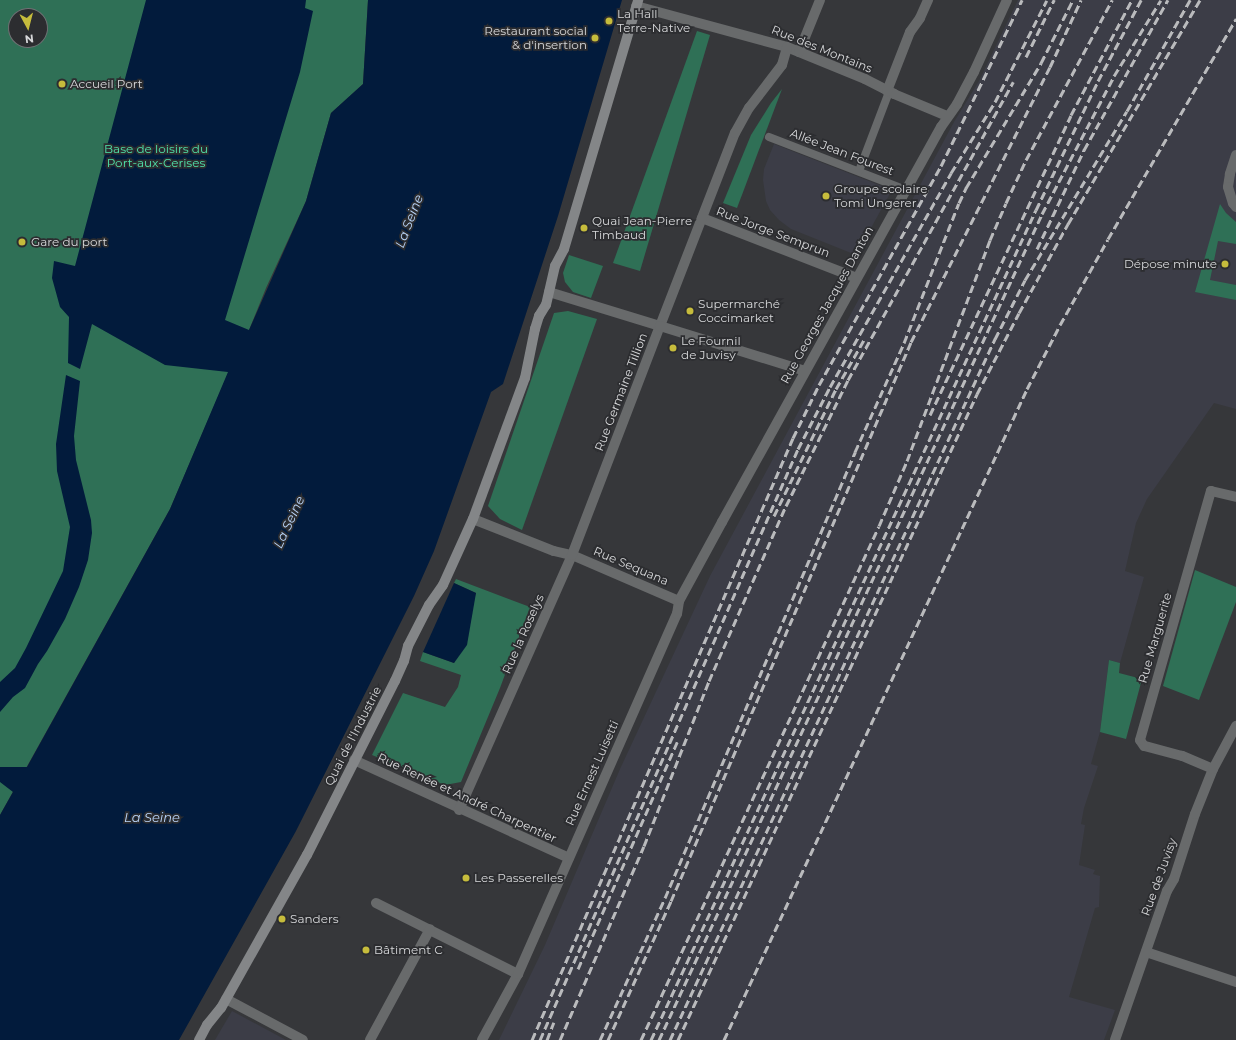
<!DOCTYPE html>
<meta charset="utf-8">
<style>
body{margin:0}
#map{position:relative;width:1236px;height:1040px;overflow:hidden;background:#36373a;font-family:Montserrat,sans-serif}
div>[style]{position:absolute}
.built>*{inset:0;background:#3c3d47}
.green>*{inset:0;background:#2f7056}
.water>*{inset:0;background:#021b3c}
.pedestrian>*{height:8px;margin:-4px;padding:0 4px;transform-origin:4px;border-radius:4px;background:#686a6b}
.minor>*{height:10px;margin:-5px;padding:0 5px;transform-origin:5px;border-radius:5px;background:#686a6b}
.tertiary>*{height:10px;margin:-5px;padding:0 5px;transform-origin:5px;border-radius:5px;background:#686a6b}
.secondary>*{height:10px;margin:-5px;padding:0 5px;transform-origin:5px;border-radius:5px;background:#848688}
.rail>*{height:3px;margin-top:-1.5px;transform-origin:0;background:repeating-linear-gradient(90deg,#babbbd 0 8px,transparent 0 12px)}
.dots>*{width:11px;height:11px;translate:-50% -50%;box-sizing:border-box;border:2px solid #2c2d30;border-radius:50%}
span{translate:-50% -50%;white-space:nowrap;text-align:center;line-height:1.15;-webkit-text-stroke:3.5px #2c2d30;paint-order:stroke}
.poi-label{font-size:12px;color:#d6d7d9}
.left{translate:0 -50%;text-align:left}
.right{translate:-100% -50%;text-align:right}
.street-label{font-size:12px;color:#d6d7d9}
.park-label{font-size:12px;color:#50e3ab}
.water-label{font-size:13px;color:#bad6fb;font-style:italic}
.north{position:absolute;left:8px;top:8px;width:40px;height:40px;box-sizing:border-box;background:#2c2d30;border:1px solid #707174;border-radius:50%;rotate:173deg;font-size:11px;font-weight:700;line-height:16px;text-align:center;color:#d6d7d9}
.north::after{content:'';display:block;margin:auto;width:14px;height:18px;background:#c6bc3c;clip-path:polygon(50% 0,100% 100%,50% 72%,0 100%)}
</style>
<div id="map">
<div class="built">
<i style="clip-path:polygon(1018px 0,1236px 0,1236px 409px,1214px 403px,1147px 499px,1136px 523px,1125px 571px,1144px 577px,1120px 663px,1109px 660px,1100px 732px,1091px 764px,1098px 766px,1084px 808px,1081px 824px,1085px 825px,1079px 865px,1095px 870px,1093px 874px,1100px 876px,1099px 907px,1095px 908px,1069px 997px,1115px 1010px,1104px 1040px,499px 1040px,545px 945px,620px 769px,710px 576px,954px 122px,979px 81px)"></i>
<i style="clip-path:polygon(774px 144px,892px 190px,856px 255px,791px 229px,779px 220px,770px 210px,766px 201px,763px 180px,764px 169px)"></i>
<i style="clip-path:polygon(232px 1011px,286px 1040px,215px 1040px)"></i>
</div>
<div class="green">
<i style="clip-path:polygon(evenodd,0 0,368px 0,363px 84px,331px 113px,306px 201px,266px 288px,249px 330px,229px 371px,170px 509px,0 815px,0 0,16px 16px,40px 16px,40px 40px,16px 40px,16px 16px)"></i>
<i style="clip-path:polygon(697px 31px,710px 35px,640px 271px,613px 263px)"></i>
<i style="clip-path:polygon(782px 89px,737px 208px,723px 203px,751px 135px,771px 103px)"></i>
<i style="clip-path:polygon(1220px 204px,1226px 213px,1236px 222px,1236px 244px,1218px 241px,1210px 280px,1236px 285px,1236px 300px,1195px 292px)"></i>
<i style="clip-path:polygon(569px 255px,603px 266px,591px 298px,573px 292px,565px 282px,563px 273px)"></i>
<i style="clip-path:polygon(568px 311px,597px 319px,522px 530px,500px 519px,488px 506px,554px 313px)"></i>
<i style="clip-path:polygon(1195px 570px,1236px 587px,1236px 602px,1199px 700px,1163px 686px)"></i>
<i style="clip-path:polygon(456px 579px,530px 607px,500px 688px,461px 782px,445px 785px,372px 755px,403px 693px,445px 707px,458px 687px,461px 675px,420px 661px,423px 652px,454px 663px,476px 593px,454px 583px)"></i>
<i style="clip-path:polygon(1109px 660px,1120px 663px,1119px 673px,1142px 679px,1126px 739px,1100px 732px)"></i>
</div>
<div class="water">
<i style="clip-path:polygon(146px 0,306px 0,305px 8px,313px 11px,300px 72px,225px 320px,249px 330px,306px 201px,331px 113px,363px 84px,368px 0,622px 0,558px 216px,503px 384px,491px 392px,434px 551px,414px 596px,296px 831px,179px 1040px,0 1040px,0 815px,13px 792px,0 782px,0 767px,27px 767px,170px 509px,228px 372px,165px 365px,92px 324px,80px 369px,68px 363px,69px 317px,60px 307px,52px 278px,54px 261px,75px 266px)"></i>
<i style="clip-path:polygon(66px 375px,80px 381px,74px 436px,76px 460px,91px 520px,92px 533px,88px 560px,79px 587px,65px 619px,47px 651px,38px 664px,25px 688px,13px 697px,0 712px,0 682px,15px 668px,26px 648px,63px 571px,70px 527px,57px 471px,56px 444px)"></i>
<i style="clip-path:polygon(454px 583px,476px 593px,467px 645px,454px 663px,423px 652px)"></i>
</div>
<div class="pedestrian">
<i style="left:769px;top:137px;width:147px;rotate:21.1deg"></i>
<i style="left:859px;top:171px;width:85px;rotate:-69.2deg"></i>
</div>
<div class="minor">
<i style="left:636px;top:6px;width:156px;rotate:15.2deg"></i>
<i style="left:787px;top:47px;width:84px;rotate:22.3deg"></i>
<i style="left:865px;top:79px;width:33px;rotate:27deg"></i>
<i style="left:894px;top:94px;width:57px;rotate:22.5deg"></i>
<i style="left:799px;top:52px;width:56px;rotate:-68deg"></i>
<i style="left:887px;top:91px;width:63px;rotate:-68.7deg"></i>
<i style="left:910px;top:32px;width:17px;rotate:-54deg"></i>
<i style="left:920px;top:18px;width:20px;rotate:-66deg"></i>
<i style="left:702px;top:218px;width:166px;rotate:21.2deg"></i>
<i style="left:549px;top:292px;width:116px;rotate:17deg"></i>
<i style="left:660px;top:326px;width:207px;rotate:-68.8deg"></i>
<i style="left:735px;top:133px;width:29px;rotate:-61deg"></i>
<i style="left:749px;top:108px;width:54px;rotate:-52.5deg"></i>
<i style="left:782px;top:65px;width:19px;rotate:-74deg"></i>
<i style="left:473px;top:519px;width:87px;rotate:21.6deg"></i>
<i style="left:554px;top:551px;width:18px;rotate:13deg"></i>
<i style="left:572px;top:555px;width:116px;rotate:23.3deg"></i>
<i style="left:354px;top:760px;width:236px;rotate:24.5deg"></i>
<i style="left:1213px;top:769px;width:34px;rotate:-157deg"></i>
<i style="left:1182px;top:756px;width:39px;rotate:-165deg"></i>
<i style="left:1144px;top:746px;width:7px;rotate:-124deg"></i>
<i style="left:1140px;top:740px;width:259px;rotate:-74.1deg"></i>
<i style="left:1211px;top:491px;width:26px;rotate:13deg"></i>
<i style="left:459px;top:810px;width:279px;rotate:-66.1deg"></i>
<i style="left:572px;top:555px;width:245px;rotate:-69deg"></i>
<i style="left:660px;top:326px;width:152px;rotate:17.2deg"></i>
<i style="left:376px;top:903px;width:159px;rotate:26.6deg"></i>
<i style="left:1146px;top:952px;width:95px;rotate:18.4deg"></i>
<i style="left:226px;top:999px;width:87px;rotate:28deg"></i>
<i style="left:370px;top:1040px;width:126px;rotate:-61.6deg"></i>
<i style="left:482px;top:1040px;width:75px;rotate:-61.4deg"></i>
<i style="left:518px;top:974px;width:394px;rotate:-66.2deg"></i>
<i style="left:677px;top:614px;width:13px;rotate:-81deg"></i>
<i style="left:679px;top:601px;width:90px;rotate:-61.4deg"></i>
<i style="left:722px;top:522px;width:452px;rotate:-61deg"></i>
<i style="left:941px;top:127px;width:28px;rotate:-55deg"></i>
<i style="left:957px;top:104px;width:36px;rotate:-62deg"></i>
<i style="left:974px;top:72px;width:79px;rotate:-65.4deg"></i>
<i style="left:1115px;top:1040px;width:158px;rotate:-70.8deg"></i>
<i style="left:1167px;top:891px;width:14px;rotate:-60deg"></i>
<i style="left:1174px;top:879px;width:68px;rotate:-72.1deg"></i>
<i style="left:1195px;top:814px;width:48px;rotate:-68.2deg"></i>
<i style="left:1213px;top:769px;width:49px;rotate:-61.9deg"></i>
</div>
<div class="tertiary">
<i style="left:1236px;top:155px;width:20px;rotate:108deg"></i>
<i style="left:1230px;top:174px;width:13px;rotate:99deg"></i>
<i style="left:1228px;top:187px;width:17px;rotate:73deg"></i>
<i style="left:1233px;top:203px;width:5px;rotate:53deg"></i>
</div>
<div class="secondary">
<i style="left:199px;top:1040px;width:17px;rotate:-62deg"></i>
<i style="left:207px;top:1025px;width:22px;rotate:-51deg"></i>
<i style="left:221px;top:1008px;width:176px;rotate:-60.7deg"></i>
<i style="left:307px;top:855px;width:195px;rotate:-63.2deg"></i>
<i style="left:395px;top:681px;width:22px;rotate:-66deg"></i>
<i style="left:404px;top:661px;width:16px;rotate:-75deg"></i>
<i style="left:408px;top:646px;width:46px;rotate:-62.9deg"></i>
<i style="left:429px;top:605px;width:24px;rotate:-55deg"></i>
<i style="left:443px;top:585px;width:72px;rotate:-65.6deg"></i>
<i style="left:473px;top:519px;width:150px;rotate:-69.8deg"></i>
<i style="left:525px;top:378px;width:50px;rotate:-78.5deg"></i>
<i style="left:535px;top:329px;width:14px;rotate:-73deg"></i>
<i style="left:539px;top:316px;width:13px;rotate:-58deg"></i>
<i style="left:546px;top:305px;width:40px;rotate:-77deg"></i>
<i style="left:555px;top:266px;width:19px;rotate:-62deg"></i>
<i style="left:564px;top:249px;width:260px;rotate:-73.4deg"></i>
</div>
<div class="rail">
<i style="left:1026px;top:57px;width:64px;rotate:-63.8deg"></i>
<i style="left:1037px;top:249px;width:110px;rotate:-64.6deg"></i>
<i style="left:1084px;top:150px;width:172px;rotate:-60.8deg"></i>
<i style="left:930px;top:415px;width:331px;rotate:-64.8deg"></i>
<i style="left:1071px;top:115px;width:130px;rotate:-62.1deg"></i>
<i style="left:774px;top:516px;width:141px;rotate:-64deg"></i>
<i style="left:836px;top:389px;width:56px;rotate:-60.3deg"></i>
<i style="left:578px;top:969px;width:248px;rotate:-66.4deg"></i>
<i style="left:532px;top:1040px;width:656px;rotate:-66.56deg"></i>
<i style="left:793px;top:438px;width:59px;rotate:-63.9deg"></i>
<i style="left:819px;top:385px;width:251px;rotate:-60.9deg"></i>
<i style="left:941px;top:166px;width:185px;rotate:-64deg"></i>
<i style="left:540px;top:1040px;width:645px;rotate:-66.42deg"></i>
<i style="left:798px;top:449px;width:70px;rotate:-62.7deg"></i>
<i style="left:830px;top:387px;width:246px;rotate:-60.5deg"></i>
<i style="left:951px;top:173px;width:84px;rotate:-58.2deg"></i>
<i style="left:995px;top:102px;width:114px;rotate:-63deg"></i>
<i style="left:547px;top:1040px;width:19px;rotate:-69deg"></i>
<i style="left:560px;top:1040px;width:211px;rotate:-66.6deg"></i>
<i style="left:644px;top:846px;width:177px;rotate:-68.5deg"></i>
<i style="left:709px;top:681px;width:191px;rotate:-66.3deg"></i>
<i style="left:786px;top:506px;width:140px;rotate:-63.8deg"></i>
<i style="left:848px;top:380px;width:341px;rotate:-61deg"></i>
<i style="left:600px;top:1040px;width:156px;rotate:-65.4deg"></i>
<i style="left:665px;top:898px;width:485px;rotate:-66.9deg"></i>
<i style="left:855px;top:452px;width:120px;rotate:-65.8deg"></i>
<i style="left:904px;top:343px;width:150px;rotate:-68.6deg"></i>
<i style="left:959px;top:203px;width:17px;rotate:-65deg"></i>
<i style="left:966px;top:188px;width:146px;rotate:-59deg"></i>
<i style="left:1041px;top:63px;width:71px;rotate:-63.1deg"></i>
<i style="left:608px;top:1040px;width:153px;rotate:-65.6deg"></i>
<i style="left:671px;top:901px;width:608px;rotate:-66.76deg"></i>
<i style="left:911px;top:342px;width:308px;rotate:-63.2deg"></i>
<i style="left:1050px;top:67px;width:74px;rotate:-65.2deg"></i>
<i style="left:641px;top:1040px;width:566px;rotate:-65.15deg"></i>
<i style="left:879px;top:526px;width:71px;rotate:-66.7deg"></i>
<i style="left:907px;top:461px;width:236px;rotate:-69.4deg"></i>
<i style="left:990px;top:240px;width:40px;rotate:-66.6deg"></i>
<i style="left:1006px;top:203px;width:47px;rotate:-65.1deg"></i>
<i style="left:1026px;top:160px;width:182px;rotate:-61.7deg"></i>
<i style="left:651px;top:1040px;width:915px;rotate:-65.12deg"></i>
<i style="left:1036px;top:210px;width:143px;rotate:-64.3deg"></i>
<i style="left:1098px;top:81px;width:92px;rotate:-62deg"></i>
<i style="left:659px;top:1040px;width:910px;rotate:-65.12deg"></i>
<i style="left:1042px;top:214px;width:156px;rotate:-62.4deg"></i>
<i style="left:1114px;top:76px;width:89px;rotate:-58.3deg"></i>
<i style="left:670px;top:1040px;width:773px;rotate:-65.13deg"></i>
<i style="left:995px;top:339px;width:66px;rotate:-63deg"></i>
<i style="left:1025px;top:280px;width:197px;rotate:-58.9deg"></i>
<i style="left:1127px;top:111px;width:128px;rotate:-60.4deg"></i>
<i style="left:678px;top:1040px;width:712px;rotate:-65.16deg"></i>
<i style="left:977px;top:394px;width:91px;rotate:-62.6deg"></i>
<i style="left:1019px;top:313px;width:102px;rotate:-61.2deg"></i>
<i style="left:1068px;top:224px;width:260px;rotate:-59.5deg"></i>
<i style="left:724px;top:1040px;width:718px;rotate:-65.04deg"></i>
<i style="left:1027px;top:389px;width:72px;rotate:-62.7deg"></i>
<i style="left:1060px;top:325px;width:98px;rotate:-60.8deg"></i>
<i style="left:1108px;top:239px;width:255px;rotate:-59.8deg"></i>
</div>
<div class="dots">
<i style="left:609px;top:21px;background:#c6bc3c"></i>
<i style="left:595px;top:38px;background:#c6bc3c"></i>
<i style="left:62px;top:84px;background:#c6bc3c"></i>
<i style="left:826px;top:196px;background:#c6bc3c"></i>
<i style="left:584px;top:228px;background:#c6bc3c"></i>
<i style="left:22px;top:242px;background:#c6bc3c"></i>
<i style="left:1225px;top:264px;background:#c6bc3c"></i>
<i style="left:690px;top:311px;background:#c6bc3c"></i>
<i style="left:673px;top:348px;background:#c6bc3c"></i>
<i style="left:466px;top:878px;background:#c6bc3c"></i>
<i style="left:282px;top:919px;background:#c6bc3c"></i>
<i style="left:366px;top:950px;background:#c6bc3c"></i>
</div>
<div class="poi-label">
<span class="left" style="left:617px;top:21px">La Hall<br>Terre-Native</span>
<span class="right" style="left:587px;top:38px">Restaurant social<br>&amp; d'insertion</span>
<span class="left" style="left:70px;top:84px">Accueil Port</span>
<span class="left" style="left:834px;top:196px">Groupe scolaire<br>Tomi Ungerer</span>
<span class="left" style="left:592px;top:228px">Quai Jean-Pierre<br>Timbaud</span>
<span class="left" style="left:31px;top:242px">Gare du port</span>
<span class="right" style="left:1217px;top:264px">Dépose minute</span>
<span class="left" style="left:698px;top:311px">Supermarché<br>Coccimarket</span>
<span class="left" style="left:681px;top:348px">Le Fournil<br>de Juvisy</span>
<span class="left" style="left:474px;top:878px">Les Passerelles</span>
<span class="left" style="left:290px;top:919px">Sanders</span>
<span class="left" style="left:374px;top:950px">Bâtiment C</span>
</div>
<div class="street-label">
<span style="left:822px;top:49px;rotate:22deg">Rue des Montains</span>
<span style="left:842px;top:152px;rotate:21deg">Allée Jean Fourest</span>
<span style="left:773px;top:232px;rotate:21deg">Rue Jorge Semprun</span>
<span style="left:827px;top:305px;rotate:-61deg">Rue Georges Jacques Danton</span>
<span style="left:621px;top:392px;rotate:-69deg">Rue Germaine Tillion</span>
<span style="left:631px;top:566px;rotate:23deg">Rue Sequana</span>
<span style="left:523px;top:634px;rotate:-66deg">Rue la Roselys</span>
<span style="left:1155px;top:638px;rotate:-74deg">Rue Marguerite</span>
<span style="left:353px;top:736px;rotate:-63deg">Quai de l'Industrie</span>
<span style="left:592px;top:773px;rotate:-66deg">Rue Ernest Luisetti</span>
<span style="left:467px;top:798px;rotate:25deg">Rue Renée et André Charpentier</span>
<span style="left:1159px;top:877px;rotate:-70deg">Rue de Juvisy</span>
</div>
<div class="park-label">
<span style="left:156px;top:156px">Base de loisirs du<br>Port-aux-Cerises</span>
</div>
<div class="water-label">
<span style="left:409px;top:221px;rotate:-69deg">La Seine</span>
<span style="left:289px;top:522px;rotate:-65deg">La Seine</span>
<span style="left:152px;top:817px">La Seine</span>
</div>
<div class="north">N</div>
</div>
